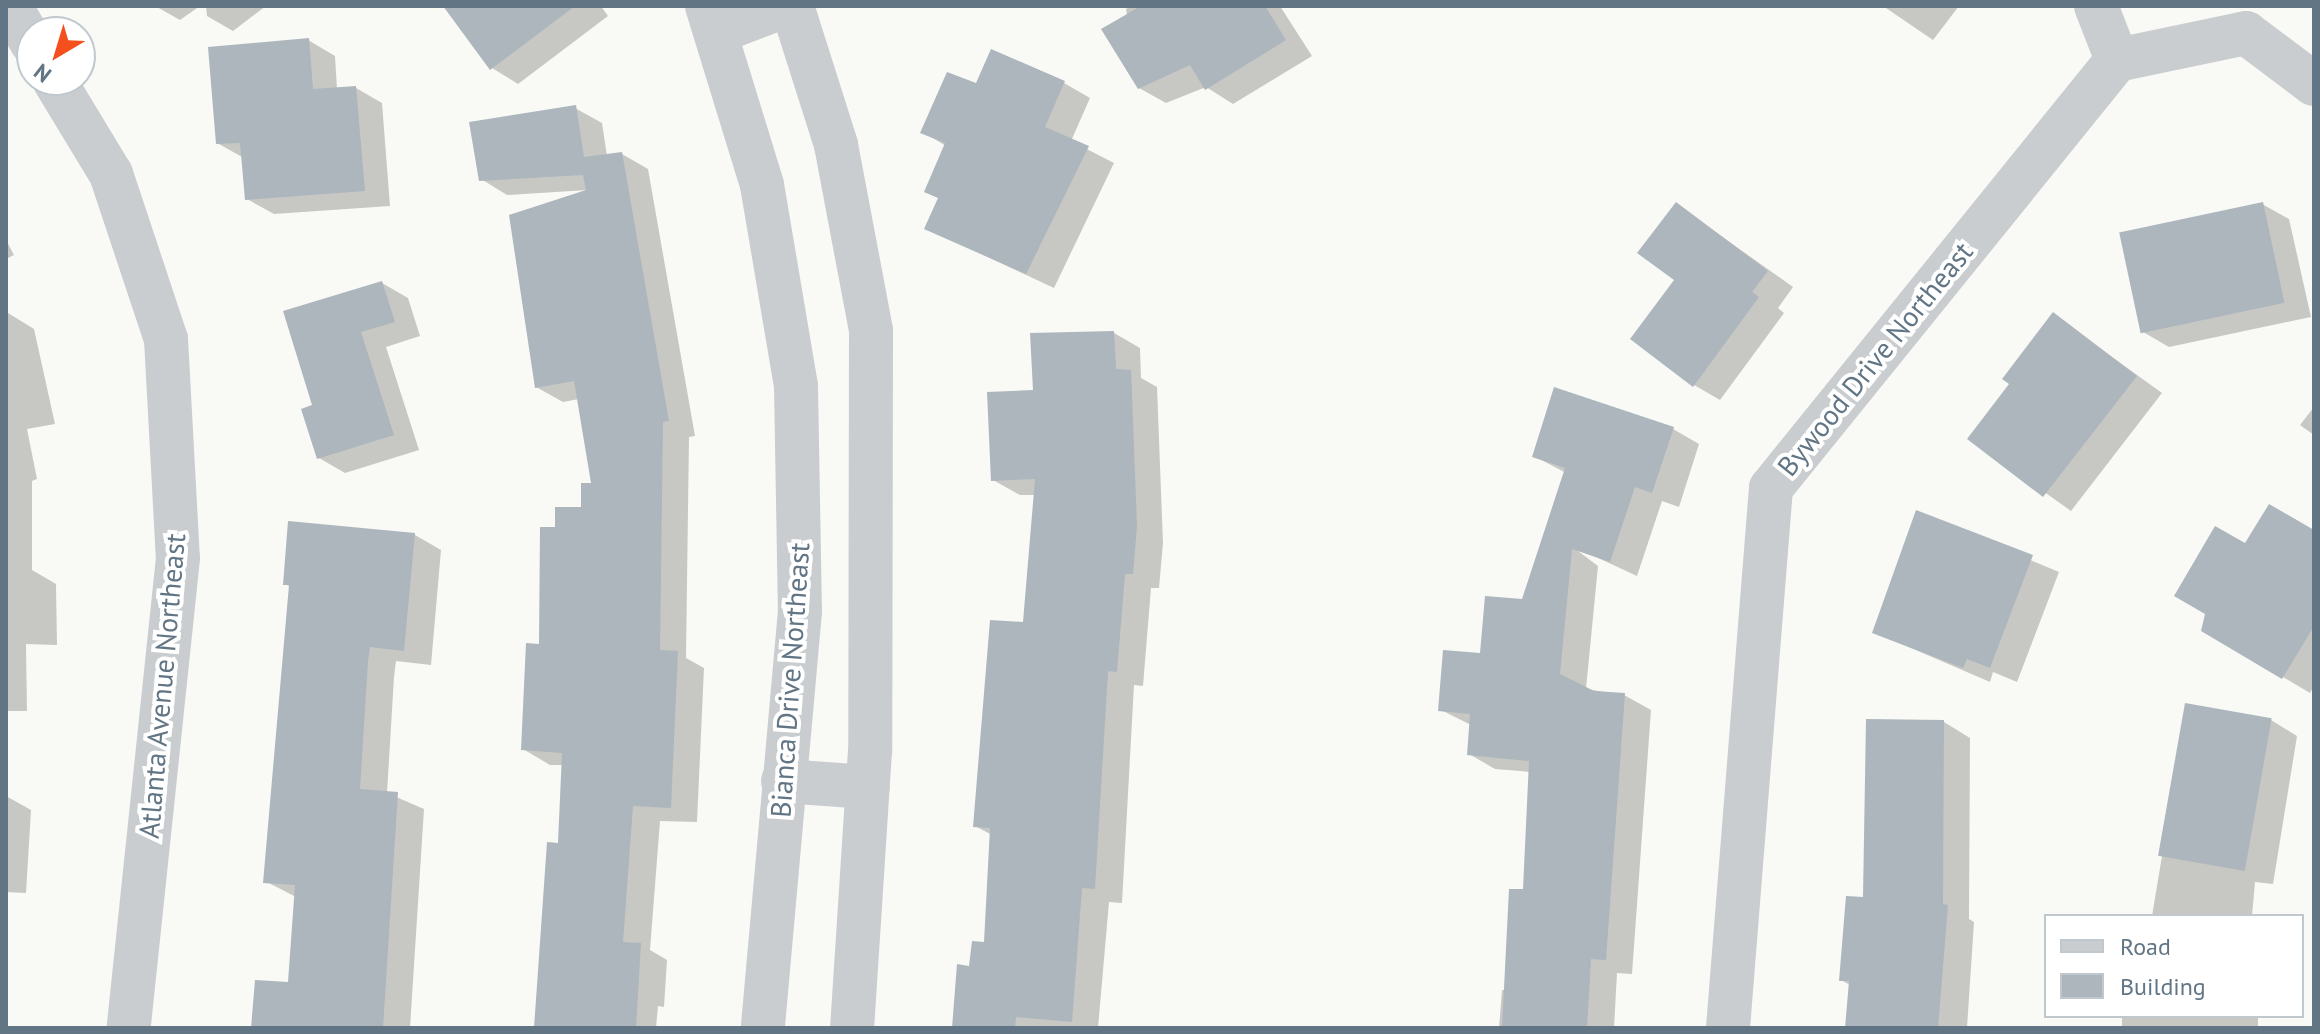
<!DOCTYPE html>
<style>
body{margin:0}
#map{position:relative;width:2320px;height:1034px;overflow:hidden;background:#f9f9f6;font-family:"PT Sans",sans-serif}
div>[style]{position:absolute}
.shadow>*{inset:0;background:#0003;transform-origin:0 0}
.building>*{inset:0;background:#acb6bc;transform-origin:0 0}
.minor>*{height:44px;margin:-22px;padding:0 22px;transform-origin:22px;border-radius:22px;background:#c9cdd0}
.tertiary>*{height:44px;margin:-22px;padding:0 22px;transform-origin:22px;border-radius:22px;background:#c9cdd0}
span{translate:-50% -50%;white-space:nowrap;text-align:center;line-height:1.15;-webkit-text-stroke:8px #fff;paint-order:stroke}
.street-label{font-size:28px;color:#617584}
.frame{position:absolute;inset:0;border:8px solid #617584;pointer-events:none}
.legend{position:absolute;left:2044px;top:914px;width:260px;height:104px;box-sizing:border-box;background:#fff;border:2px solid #c0c8ce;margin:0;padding:10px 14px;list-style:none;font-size:24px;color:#617584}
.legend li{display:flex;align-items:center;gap:16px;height:40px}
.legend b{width:40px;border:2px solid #c0c8ce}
.north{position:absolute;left:16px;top:16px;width:80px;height:80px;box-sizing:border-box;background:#fff;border:2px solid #c0c8ce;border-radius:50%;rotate:218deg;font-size:22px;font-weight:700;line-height:32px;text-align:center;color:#617584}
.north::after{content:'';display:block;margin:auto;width:28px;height:36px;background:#f44f1c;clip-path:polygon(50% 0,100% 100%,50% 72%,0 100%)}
</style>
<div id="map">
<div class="shadow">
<i style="clip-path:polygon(155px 6px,200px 6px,180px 20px)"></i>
<i style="clip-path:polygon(206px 6px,266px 6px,233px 31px,207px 16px)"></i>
<i style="clip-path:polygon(445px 6px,601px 6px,608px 16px,518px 84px,492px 68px)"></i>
<i style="clip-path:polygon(1131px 6px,1280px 6px,1312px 56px,1233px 104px,1206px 87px,1166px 103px,1139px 88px,1126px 9px)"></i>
<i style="clip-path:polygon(1883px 6px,1959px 6px,1933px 40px)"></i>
<i style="clip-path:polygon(308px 40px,335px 56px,337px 89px,356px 88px,382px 103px,390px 206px,274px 214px,247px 199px,244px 158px,217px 143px)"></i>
<i style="clip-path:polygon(1064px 83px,1090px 98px,1071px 141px,1114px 163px,1054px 288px,926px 228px,940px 198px,946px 146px,923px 132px,977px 86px)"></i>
<i style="clip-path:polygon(575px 108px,602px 123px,607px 156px,622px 154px,648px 169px,695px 436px,689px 437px,686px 658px,704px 668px,697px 822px,660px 821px,650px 950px,667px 960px,664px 1007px,658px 1006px,656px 1028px,536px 1028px,559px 845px,563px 765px,550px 765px,523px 749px,557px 529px,583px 509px,594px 485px,579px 399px,563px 402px,536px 387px,588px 190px,507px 195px,481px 179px)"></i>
<i style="clip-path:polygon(1676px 204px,1793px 287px,1778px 308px,1784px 313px,1720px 400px,1694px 385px,1677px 280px)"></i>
<i style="clip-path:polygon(2262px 204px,2289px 219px,2311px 317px,2169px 347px,2143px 332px)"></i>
<i style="clip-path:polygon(6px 240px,14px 255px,6px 259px)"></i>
<i style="clip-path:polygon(382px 283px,408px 298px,420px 336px,386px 347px,419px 450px,345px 473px,319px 458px,315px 406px)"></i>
<i style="clip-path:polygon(8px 313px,34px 329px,55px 424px,27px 429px,37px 479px,32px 481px,32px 570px,56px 584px,57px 645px,26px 644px,27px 711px,6px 711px)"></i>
<i style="clip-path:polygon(2054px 315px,2162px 393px,2071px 511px,1970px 439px,2012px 384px)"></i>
<i style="clip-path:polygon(1114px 333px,1140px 348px,1141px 378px,1157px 387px,1163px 543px,1159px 588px,1151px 588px,1143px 686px,1134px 685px,1122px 903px,1109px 902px,1098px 1028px,955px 1028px,986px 944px,992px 835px,975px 826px,1025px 624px,1036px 495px,1020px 495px,993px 480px,1035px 392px)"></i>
<i style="clip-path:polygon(2314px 407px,2314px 435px,2300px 425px)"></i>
<i style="clip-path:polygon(1673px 429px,1699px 444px,1679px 507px,1662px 501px,1637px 576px,1570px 545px,1598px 566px,1586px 689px,1624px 695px,1651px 710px,1632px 974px,1617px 973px,1614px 1028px,1499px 1028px,1502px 990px,1506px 990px,1525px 891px,1531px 772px,1495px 769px,1469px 754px,1471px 725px,1441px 710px,1524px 602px,1566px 473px,1534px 456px)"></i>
<i style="clip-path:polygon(1917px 513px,2059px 572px,2017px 682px,1993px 672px,1990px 682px,1874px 632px)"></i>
<i style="clip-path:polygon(2314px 532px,2314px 686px,2310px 693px,2203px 630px,2246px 546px)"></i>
<i style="clip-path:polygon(415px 535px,441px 550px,431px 665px,396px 661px,394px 677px,387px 793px,424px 809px,410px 1028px,253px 1028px,290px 984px,296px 897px,265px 881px,291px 587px,285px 584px)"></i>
<i style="clip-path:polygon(2187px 706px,2271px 720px,2297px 736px,2273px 884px,2255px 882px,2252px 916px,2152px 916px)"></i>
<i style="clip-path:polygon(1944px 722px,1970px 738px,1969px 919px,1974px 922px,1967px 1028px,1847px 1028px,1850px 985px,1841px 980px,1865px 900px)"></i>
<i style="clip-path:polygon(6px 796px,31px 810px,26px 893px,6px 892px)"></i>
<i style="left:2122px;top:1016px;width:136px;height:12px"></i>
</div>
<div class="building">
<i style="clip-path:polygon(443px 6px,575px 6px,490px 70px)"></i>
<i style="clip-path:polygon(1141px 6px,1265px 6px,1286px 40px,1205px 90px,1190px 65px,1138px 89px,1101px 29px)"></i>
<i style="clip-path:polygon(309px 38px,313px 89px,356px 86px,365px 191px,245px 200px,240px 143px,216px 144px,208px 47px)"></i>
<i style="clip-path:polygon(991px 49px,1065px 81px,1045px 127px,1089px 146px,1026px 274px,924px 229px,938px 198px,924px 192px,945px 143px,920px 133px,947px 72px,976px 83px)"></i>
<i style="clip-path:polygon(576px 105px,584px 157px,622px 152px,669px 421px,663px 422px,660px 650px,678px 651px,671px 808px,633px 806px,623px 942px,641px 943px,636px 1028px,534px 1028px,547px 842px,558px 843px,562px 753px,521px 750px,526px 643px,539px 644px,540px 527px,555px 527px,555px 507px,581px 507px,581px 483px,591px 483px,574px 381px,535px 388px,509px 215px,586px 190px,583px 175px,479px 181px,469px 122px)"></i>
<i style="clip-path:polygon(1676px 202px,1768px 271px,1752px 292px,1759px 297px,1693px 387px,1630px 339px,1674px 280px,1637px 253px)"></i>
<i style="left:2263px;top:202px;width:103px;height:147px;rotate:78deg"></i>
<i style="clip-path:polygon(382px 281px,395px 322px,361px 332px,394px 435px,317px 459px,301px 409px,312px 405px,283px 311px)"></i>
<i style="clip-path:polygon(2053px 312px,2137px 376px,2043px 497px,1967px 439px,2009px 384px,2002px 379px)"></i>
<i style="clip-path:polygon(1114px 331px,1116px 369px,1131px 370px,1137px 526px,1133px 574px,1125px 574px,1117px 672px,1108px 671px,1095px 889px,1082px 888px,1072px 1022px,1016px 1017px,1015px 1028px,952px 1028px,957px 964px,969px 966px,972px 941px,984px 942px,990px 828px,973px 827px,990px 620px,1023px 622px,1035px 479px,991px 481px,987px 392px,1033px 390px,1030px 333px)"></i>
<i style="clip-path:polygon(1554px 387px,1674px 427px,1652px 493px,1635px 487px,1610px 562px,1572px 549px,1560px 674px,1594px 691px,1625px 693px,1606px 960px,1591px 959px,1587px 1028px,1502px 1028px,1509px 889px,1523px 889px,1529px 761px,1467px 755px,1470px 714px,1438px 711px,1443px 650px,1480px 653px,1485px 596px,1522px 599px,1565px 468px,1532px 457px)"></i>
<i style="clip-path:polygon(2269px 504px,2314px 530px,2314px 626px,2282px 679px,2201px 631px,2205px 614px,2174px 596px,2215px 526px,2245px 543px)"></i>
<i style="clip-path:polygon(1916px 510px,2033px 555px,1990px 668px,1967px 659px,1963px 668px,1872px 633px)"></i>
<i style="clip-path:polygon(288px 521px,415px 533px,404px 651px,370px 647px,368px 661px,360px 789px,398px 792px,383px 1028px,251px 1028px,255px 980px,288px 982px,295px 885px,263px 883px,289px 585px,283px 585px)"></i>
<i style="left:2185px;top:703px;width:88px;height:155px;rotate:10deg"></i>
<i style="clip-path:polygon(1866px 719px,1944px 720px,1943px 904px,1948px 905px,1938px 1028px,1845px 1028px,1849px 981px,1839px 981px,1846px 896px,1863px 897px)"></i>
</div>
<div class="minor">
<i style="left:10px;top:6px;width:43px;rotate:59.3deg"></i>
<i style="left:2096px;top:6px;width:58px;rotate:68.7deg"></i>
<i style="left:717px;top:32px;width:73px;rotate:-20.9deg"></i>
<i style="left:2246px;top:33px;width:85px;rotate:36.9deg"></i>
<i style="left:54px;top:80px;width:110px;rotate:58.8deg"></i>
<i style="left:111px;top:174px;width:174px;rotate:71.6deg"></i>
<i style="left:166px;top:339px;width:219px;rotate:86.9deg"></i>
<i style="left:178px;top:558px;width:473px;rotate:96deg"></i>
<i style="left:783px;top:781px;width:85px;rotate:4deg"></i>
<i style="left:1728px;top:1028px;width:542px;rotate:-85.45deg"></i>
<i style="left:1771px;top:488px;width:550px;rotate:-51.05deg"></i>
<i style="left:2117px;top:60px;width:132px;rotate:-11.8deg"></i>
</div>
<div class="tertiary">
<i style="left:707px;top:6px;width:187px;rotate:72.9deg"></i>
<i style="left:762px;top:185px;width:204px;rotate:80.4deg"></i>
<i style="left:796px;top:386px;width:225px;rotate:89deg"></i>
<i style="left:800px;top:611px;width:419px;rotate:95.1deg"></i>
<i style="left:792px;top:6px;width:146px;rotate:72.4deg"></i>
<i style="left:836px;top:145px;width:189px;rotate:79.3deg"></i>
<i style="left:871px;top:331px;width:420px;rotate:90.1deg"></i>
<i style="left:870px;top:751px;width:278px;rotate:93.7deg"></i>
</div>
<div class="street-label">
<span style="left:1875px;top:359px;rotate:-51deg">Bywood Drive Northeast</span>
<span style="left:790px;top:680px;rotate:-86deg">Bianca Drive Northeast</span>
<span style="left:162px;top:686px;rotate:-85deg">Atlanta Avenue Northeast</span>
</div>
<div class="frame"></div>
<ul class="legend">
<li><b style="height:10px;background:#c9cdd0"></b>Road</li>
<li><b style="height:22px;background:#acb6bc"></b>Building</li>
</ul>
<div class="north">N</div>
</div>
